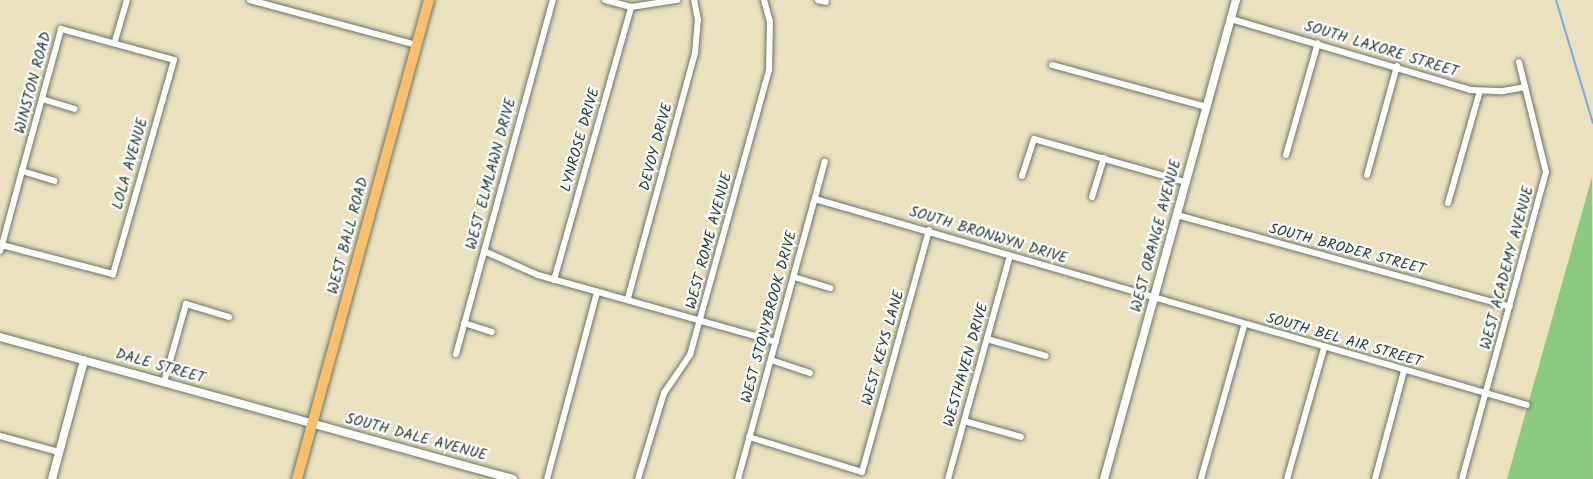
<!DOCTYPE html>
<style>
body{margin:0}
#map{position:relative;width:1593px;height:479px;overflow:hidden;background:#ebe1bf;font-family:Kalam,sans-serif}
div>[style]{position:absolute}
.green>*{inset:0;background:#8bc980}
.stream>*{height:2px;margin:-1px;padding:0 1px;transform-origin:1px;border-radius:1px;background:#76abe4}
.roads{filter:drop-shadow(0 0 2px #667665) drop-shadow(0 0 2px #667665)}
.minor>*{height:6px;margin:-3px;padding:0 3px;transform-origin:3px;border-radius:3px;background:#fff}
.tertiary>*{height:8px;margin:-4px;padding:0 4px;transform-origin:4px;border-radius:4px;background:#fff}
.primary>*{height:10px;margin:-5px;padding:0 5px;transform-origin:5px;border-radius:5px;background:#f9bf6c}
span{translate:-50% -50%;white-space:nowrap;text-align:center;line-height:1.15;-webkit-text-stroke:4.5px #fff;paint-order:stroke}
.street-label{font-size:15px;color:#1f3d34}
</style>
<div id="map">
<div class="green">
<i style="clip-path:polygon(1592px 177px,1593px 479px,1507px 479px)"></i>
</div>
<div class="stream">
<i style="left:1556px;top:0;width:128px;rotate:73.3deg"></i>
</div>
<div class="roads">
<div class="minor">
<i style="left:250px;top:0;width:173px;rotate:15.1deg"></i>
<i style="left:605px;top:0;width:27px;rotate:15deg"></i>
<i style="left:631px;top:7px;width:47px;rotate:-8.7deg"></i>
<i style="left:818px;top:0;width:8px;rotate:14deg"></i>
<i style="left:1231px;top:19px;width:249px;rotate:16.5deg"></i>
<i style="left:1470px;top:90px;width:33px;rotate:2deg"></i>
<i style="left:1503px;top:91px;width:22px;rotate:-10deg"></i>
<i style="left:115px;top:41px;width:43px;rotate:-73.7deg"></i>
<i style="left:1052px;top:65px;width:161px;rotate:15.2deg"></i>
<i style="left:42px;top:99px;width:34px;rotate:17deg"></i>
<i style="left:1286px;top:155px;width:116px;rotate:-74.1deg"></i>
<i style="left:22px;top:171px;width:34px;rotate:17deg"></i>
<i style="left:1367px;top:175px;width:113px;rotate:-74.6deg"></i>
<i style="left:1022px;top:176px;width:39px;rotate:-72deg"></i>
<i style="left:1034px;top:139px;width:158px;rotate:15.8deg"></i>
<i style="left:1092px;top:197px;width:41px;rotate:-72.9deg"></i>
<i style="left:815px;top:199px;width:741px;rotate:16.14deg"></i>
<i style="left:1448px;top:203px;width:116px;rotate:-74.1deg"></i>
<i style="left:1177px;top:215px;width:345px;rotate:15.4deg"></i>
<i style="left:0;top:251px;width:6px;rotate:-72deg"></i>
<i style="left:2px;top:245px;width:77px;rotate:-74.9deg"></i>
<i style="left:22px;top:171px;width:147px;rotate:-74.6deg"></i>
<i style="left:61px;top:29px;width:117px;rotate:15.3deg"></i>
<i style="left:174px;top:60px;width:223px;rotate:105.9deg"></i>
<i style="left:113px;top:274px;width:115px;rotate:-165.4deg"></i>
<i style="left:484px;top:251px;width:59px;rotate:24deg"></i>
<i style="left:538px;top:275px;width:247px;rotate:15.7deg"></i>
<i style="left:794px;top:277px;width:38px;rotate:17deg"></i>
<i style="left:554px;top:280px;width:284px;rotate:-74.2deg"></i>
<i style="left:628px;top:298px;width:254px;rotate:-74.7deg"></i>
<i style="left:695px;top:53px;width:33px;rotate:-85deg"></i>
<i style="left:698px;top:20px;width:20px;rotate:-101deg"></i>
<i style="left:464px;top:323px;width:29px;rotate:18deg"></i>
<i style="left:987px;top:339px;width:61px;rotate:16.1deg"></i>
<i style="left:456px;top:354px;width:367px;rotate:-74.7deg"></i>
<i style="left:771px;top:360px;width:41px;rotate:18.4deg"></i>
<i style="left:164px;top:382px;width:81px;rotate:-74.2deg"></i>
<i style="left:186px;top:304px;width:45px;rotate:16.8deg"></i>
<i style="left:964px;top:421px;width:59px;rotate:15.7deg"></i>
<i style="left:0;top:436px;width:61px;rotate:15.2deg"></i>
<i style="left:749px;top:437px;width:118px;rotate:17.2deg"></i>
<i style="left:862px;top:472px;width:251px;rotate:-74.5deg"></i>
<i style="left:547px;top:479px;width:194px;rotate:-75deg"></i>
<i style="left:638px;top:479px;width:90px;rotate:-73.2deg"></i>
<i style="left:664px;top:393px;width:46px;rotate:-55.6deg"></i>
<i style="left:690px;top:355px;width:296px;rotate:-74.5deg"></i>
<i style="left:769px;top:70px;width:48px;rotate:-88.8deg"></i>
<i style="left:770px;top:22px;width:23px;rotate:-105deg"></i>
<i style="left:738px;top:479px;width:329px;rotate:-74.7deg"></i>
<i style="left:948px;top:479px;width:231px;rotate:-74.5deg"></i>
<i style="left:1201px;top:479px;width:159px;rotate:-74.3deg"></i>
<i style="left:1287px;top:479px;width:136px;rotate:-74.2deg"></i>
<i style="left:1375px;top:479px;width:112px;rotate:-75deg"></i>
<i style="left:1462px;top:479px;width:318px;rotate:-74.7deg"></i>
<i style="left:1546px;top:172px;width:113px;rotate:-103.8deg"></i>
</div>
<div class="tertiary">
<i style="left:0;top:337px;width:532px;rotate:15.47deg"></i>
<i style="left:52px;top:479px;width:123px;rotate:-74.9deg"></i>
<i style="left:1104px;top:479px;width:497px;rotate:-74.6deg"></i>
</div>
<div class="primary">
<i style="left:297px;top:479px;width:497px;rotate:-74.6deg"></i>
</div>
</div>
<div class="street-label">
<span style="left:1381px;top:50px;rotate:17deg">SOUTH LAXORE STREET</span>
<span style="left:34px;top:83px;rotate:-75deg">WINSTON ROAD</span>
<span style="left:581px;top:140px;rotate:-74deg">LYNROSE DRIVE</span>
<span style="left:657px;top:147px;rotate:-75deg">DEVOY DRIVE</span>
<span style="left:131px;top:164px;rotate:-74deg">LOLA AVENUE</span>
<span style="left:492px;top:174px;rotate:-75deg">WEST ELMLAWN DRIVE</span>
<span style="left:349px;top:236px;rotate:-75deg">WEST BALL ROAD</span>
<span style="left:988px;top:236px;rotate:17deg">SOUTH BRONWYN DRIVE</span>
<span style="left:1157px;top:236px;rotate:-75deg">WEST ORANGE AVENUE</span>
<span style="left:710px;top:241px;rotate:-75deg">WEST ROME AVENUE</span>
<span style="left:1347px;top:250px;rotate:15deg">SOUTH BRODER STREET</span>
<span style="left:1508px;top:268px;rotate:-75deg">WEST ACADEMY AVENUE</span>
<span style="left:770px;top:317px;rotate:-75deg">WEST STONYBROOK DRIVE</span>
<span style="left:1344px;top:341px;rotate:16deg">SOUTH BEL AIR STREET</span>
<span style="left:884px;top:348px;rotate:-74deg">WEST KEYS LANE</span>
<span style="left:967px;top:365px;rotate:-74deg">WESTHAVEN DRIVE</span>
<span style="left:160px;top:367px;rotate:16deg">DALE STREET</span>
<span style="left:416px;top:438px;rotate:15deg">SOUTH DALE AVENUE</span>
</div>
</div>
